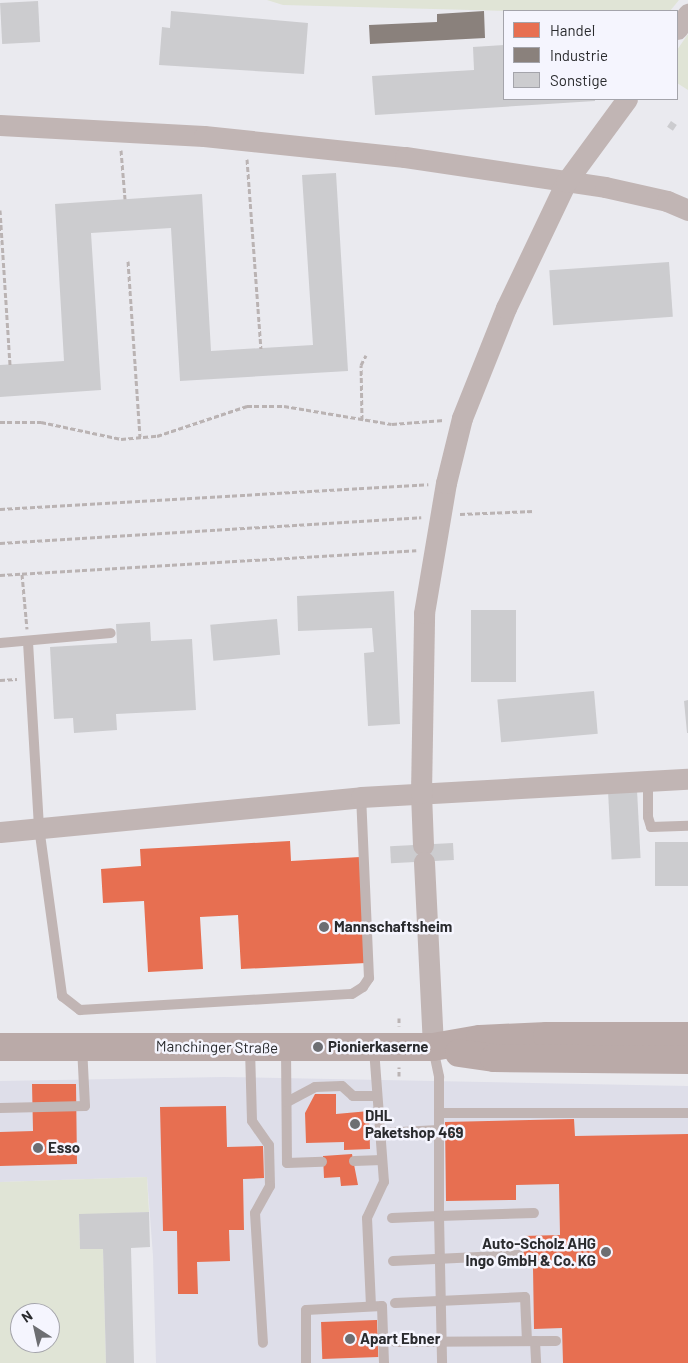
<!DOCTYPE html>
<meta charset="utf-8">
<style>
body{margin:0}
#map{position:relative;width:688px;height:1363px;overflow:hidden;background:#eaeaef;font-family:Barlow,sans-serif}
div>[style]{position:absolute}
.built>*{inset:0;background:#dedee9}
.green>*{inset:0;background:#e0e4d6}
.shops>*{inset:0;background:#e76f51;transform-origin:0 0}
.industry>*{inset:0;background:#8a817c}
.building>*{inset:0;background:#cccccf;transform-origin:0 0}
.path>*{height:3px;margin-top:-1.5px;transform-origin:0;background:repeating-linear-gradient(90deg,#bab3b3 0 5px,transparent 0 7.5px)}
.lane>*{height:10px;margin:-5px;padding:0 5px;transform-origin:5px;border-radius:5px;background:#c1b5b4}
.street>*{height:21px;margin:-10.5px;padding:0 10.5px;transform-origin:10.5px;border-radius:10.5px;background:#c1b5b4}
.secondary>*{height:28px;margin:-14px;padding:0 14px;transform-origin:14px;border-radius:14px;background:#baaaa8}
.dots>*{width:14px;height:14px;translate:-50% -50%;box-sizing:border-box;border:2px solid #f5f5fe;border-radius:50%}
span{translate:-50% -50%;white-space:nowrap;text-align:center;line-height:1.15;-webkit-text-stroke:5px #f5f5fe;paint-order:stroke}
.poi-label{font-size:15px;color:#2a2b2e;font-weight:700}
.left{translate:0 -50%;text-align:left}
.right{translate:-100% -50%;text-align:right}
.street-label{font-size:15px;color:#2a2b2e}
.legend{position:absolute;left:503px;top:10px;width:175px;height:90px;box-sizing:border-box;background:#f5f5fe;border:1px solid #a4a4ab;margin:0;padding:6px 9px;list-style:none;font-size:15px;color:#2a2b2e}
.legend li{display:flex;align-items:center;gap:10px;height:25px}
.legend b{width:25px;border:1px solid #a4a4ab}
.north{position:absolute;left:10px;top:1303px;width:50px;height:50px;box-sizing:border-box;background:#f5f5fe;border:1px solid #a4a4ab;border-radius:50%;rotate:325deg;font-size:14px;font-weight:700;line-height:20px;text-align:center;color:#2a2b2e}
.north::after{content:'';display:block;margin:auto;width:18px;height:22px;background:#6d6e72;clip-path:polygon(50% 0,100% 100%,50% 72%,0 100%)}
</style>
<div id="map">
<div class="built">
<i style="clip-path:polygon(224px 1077px,688px 1086px,688px 1363px,156px 1363px,153px 1256px,147px 1177px,0 1182px,0 1081px)"></i>
</div>
<div class="green">
<i style="clip-path:polygon(267px 0,679px 0,670px 11px,508px 11px,283px 5px)"></i>
<i style="clip-path:polygon(688px 34px,688px 90px,677px 83px,677px 50px)"></i>
<i style="clip-path:polygon(evenodd,147px 1177px,149px 1212px,79px 1215px,80px 1249px,103px 1249px,106px 1363px,0 1363px,0 1182px,147px 1177px,20px 1313px,50px 1313px,50px 1343px,20px 1343px,20px 1313px)"></i>
</div>
<div class="shops">
<i style="clip-path:polygon(290px 841px,291px 861px,360px 857px,366px 963px,241px 969px,238px 915px,200px 917px,203px 969px,148px 972px,144px 901px,103px 903px,101px 869px,141px 866px,140px 849px)"></i>
<i style="clip-path:polygon(32px 1084px,76px 1084px,77px 1164px,0 1166px,0 1132px,33px 1131px)"></i>
<i style="clip-path:polygon(315px 1094px,336px 1094px,336px 1114px,369px 1111px,370px 1149px,344px 1150px,344px 1142px,306px 1143px,305px 1113px)"></i>
<i style="clip-path:polygon(226px 1106px,227px 1147px,263px 1146px,264px 1178px,243px 1179px,244px 1230px,229px 1230px,230px 1261px,197px 1262px,198px 1294px,178px 1294px,177px 1231px,163px 1231px,160px 1107px)"></i>
<i style="clip-path:polygon(574px 1119px,575px 1136px,688px 1134px,688px 1363px,563px 1363px,562px 1328px,534px 1329px,533px 1268px,524px 1268px,523px 1236px,560px 1235px,559px 1184px,516px 1185px,516px 1200px,446px 1201px,445px 1122px)"></i>
<i style="clip-path:polygon(352px 1154px,358px 1185px,341px 1186px,340px 1177px,324px 1178px,323px 1156px)"></i>
<i style="left:377px;top:1320px;width:37px;height:56px;rotate:88deg"></i>
</div>
<div class="industry">
<i style="clip-path:polygon(484px 11px,485px 38px,370px 44px,369px 25px,437px 22px,437px 14px)"></i>
</div>
<div class="building">
<i style="left:38px;top:1px;width:41px;height:38px;rotate:87deg"></i>
<i style="clip-path:polygon(171px 11px,308px 23px,304px 74px,159px 65px,162px 27px,170px 28px)"></i>
<i style="clip-path:polygon(504px 45px,504px 99px,595px 99px,595px 101px,375px 115px,372px 76px,474px 70px,473px 47px)"></i>
<i style="left:671px;top:121px;width:7px;height:7px;rotate:34deg"></i>
<i style="clip-path:polygon(336px 173px,348px 371px,180px 381px,171px 228px,91px 233px,101px 390px,0 397px,0 365px,64px 361px,55px 204px,202px 194px,211px 351px,313px 345px,302px 175px)"></i>
<i style="left:669px;top:262px;width:55px;height:120px;rotate:86deg"></i>
<i style="clip-path:polygon(394px 591px,400px 724px,368px 726px,364px 653px,374px 652px,372px 628px,298px 631px,297px 596px)"></i>
<i style="left:471px;top:610px;width:45px;height:72px"></i>
<i style="left:277px;top:619px;width:36px;height:67px;rotate:85deg"></i>
<i style="clip-path:polygon(150px 622px,151px 641px,192px 639px,196px 710px,116px 714px,117px 730px,74px 733px,73px 718px,54px 719px,50px 647px,117px 643px,116px 624px)"></i>
<i style="left:594px;top:691px;width:43px;height:97px;rotate:85deg"></i>
<i style="clip-path:polygon(688px 700px,688px 733px,687px 733px,684px 701px)"></i>
<i style="left:637px;top:790px;width:68px;height:29px;rotate:87deg"></i>
<i style="left:688px;top:842px;width:44px;height:33px;rotate:90deg"></i>
<i style="left:453px;top:843px;width:17px;height:63px;rotate:87deg"></i>
<i style="clip-path:polygon(149px 1212px,150px 1247px,131px 1248px,134px 1363px,106px 1363px,103px 1249px,80px 1249px,79px 1214px)"></i>
</div>
<div class="path">
<i style="left:121px;top:150px;width:49px;rotate:85.3deg"></i>
<i style="left:247px;top:159px;width:190px;rotate:85.8deg"></i>
<i style="left:0;top:210px;width:155px;rotate:86.3deg"></i>
<i style="left:128px;top:261px;width:176px;rotate:86.1deg"></i>
<i style="left:362px;top:420px;width:55px;rotate:-91deg"></i>
<i style="left:361px;top:365px;width:11px;rotate:-63deg"></i>
<i style="left:0;top:422px;width:41px"></i>
<i style="left:41px;top:422px;width:82px;rotate:12deg"></i>
<i style="left:121px;top:439px;width:36px;rotate:-5deg"></i>
<i style="left:157px;top:436px;width:95px;rotate:-18.4deg"></i>
<i style="left:247px;top:406px;width:37px"></i>
<i style="left:284px;top:406px;width:109px;rotate:9.5deg"></i>
<i style="left:392px;top:424px;width:52px;rotate:-4.4deg"></i>
<i style="left:0;top:509px;width:429px;rotate:-3.3deg"></i>
<i style="left:460px;top:514px;width:74px;rotate:-2.3deg"></i>
<i style="left:0;top:543px;width:422px;rotate:-3.5deg"></i>
<i style="left:22px;top:574px;width:55px;rotate:84.8deg"></i>
<i style="left:0;top:575px;width:417px;rotate:-3.4deg"></i>
<i style="left:0;top:680px;width:17px;rotate:-3deg"></i>
<i style="left:399px;top:1018px;width:8px;rotate:90deg"></i>
<i style="left:399px;top:1076px;width:9px;rotate:-90deg"></i>
</div>
<div class="lane">
<i style="left:28px;top:642px;width:185px;rotate:86.6deg"></i>
<i style="left:39px;top:827px;width:171px;rotate:82.2deg"></i>
<i style="left:62px;top:996px;width:23px;rotate:38deg"></i>
<i style="left:80px;top:1010px;width:272px;rotate:-3.4deg"></i>
<i style="left:352px;top:994px;width:13px;rotate:-32deg"></i>
<i style="left:363px;top:987px;width:11px;rotate:-56deg"></i>
<i style="left:369px;top:978px;width:181px;rotate:-92.5deg"></i>
<i style="left:0;top:643px;width:111px;rotate:-5.1deg"></i>
<i style="left:648px;top:781px;width:36px;rotate:90deg"></i>
<i style="left:648px;top:817px;width:10px;rotate:73deg"></i>
<i style="left:651px;top:827px;width:37px;rotate:-2deg"></i>
<i style="left:433px;top:1048px;width:30px;rotate:78deg"></i>
<i style="left:439px;top:1077px;width:139px;rotate:90deg"></i>
<i style="left:439px;top:1216px;width:95px;rotate:-1.8deg"></i>
<i style="left:250px;top:1049px;width:72px;rotate:88.4deg"></i>
<i style="left:252px;top:1121px;width:29px;rotate:55deg"></i>
<i style="left:269px;top:1145px;width:41px;rotate:88.6deg"></i>
<i style="left:270px;top:1186px;width:31px;rotate:119deg"></i>
<i style="left:255px;top:1213px;width:130px;rotate:86.5deg"></i>
<i style="left:286px;top:1049px;width:114px;rotate:89.5deg"></i>
<i style="left:287px;top:1163px;width:35px;rotate:-2deg"></i>
<i style="left:287px;top:1102px;width:32px;rotate:-28deg"></i>
<i style="left:315px;top:1087px;width:27px;rotate:-2deg"></i>
<i style="left:342px;top:1086px;width:15px;rotate:42deg"></i>
<i style="left:353px;top:1096px;width:24px"></i>
<i style="left:0;top:1108px;width:85px;rotate:-1.3deg"></i>
<i style="left:85px;top:1106px;width:59px;rotate:-92.9deg"></i>
<i style="left:439px;top:1113px;width:249px"></i>
<i style="left:381px;top:1133px;width:58px;rotate:-3deg"></i>
<i style="left:354px;top:1161px;width:28px;rotate:-2deg"></i>
<i style="left:392px;top:1218px;width:47px;rotate:-2.4deg"></i>
<i style="left:439px;top:1216px;width:147px;rotate:88.8deg"></i>
<i style="left:393px;top:1261px;width:126px;rotate:-2.7deg"></i>
<i style="left:395px;top:1303px;width:130px;rotate:-2.6deg"></i>
<i style="left:525px;top:1297px;width:44px;rotate:87.4deg"></i>
<i style="left:371px;top:1306px;width:88px;rotate:-92.6deg"></i>
<i style="left:367px;top:1218px;width:40px;rotate:-65deg"></i>
<i style="left:384px;top:1182px;width:133px;rotate:-94.3deg"></i>
<i style="left:535px;top:1341px;width:22px;rotate:87deg"></i>
<i style="left:395px;top:1342px;width:161px;rotate:-0.4deg"></i>
<i style="left:306px;top:1363px;width:53px;rotate:-90deg"></i>
<i style="left:306px;top:1310px;width:76px;rotate:-3deg"></i>
<i style="left:382px;top:1306px;width:57px;rotate:88deg"></i>
</div>
<div class="street">
<i style="left:677px;top:29px;width:19px;rotate:-54deg"></i>
<i style="left:0;top:125px;width:204px;rotate:3.1deg"></i>
<i style="left:204px;top:136px;width:202px;rotate:6deg"></i>
<i style="left:405px;top:157px;width:202px;rotate:8.5deg"></i>
<i style="left:605px;top:187px;width:64px;rotate:12.7deg"></i>
<i style="left:667px;top:201px;width:23px;rotate:23deg"></i>
<i style="left:0;top:832px;width:363px;rotate:-5.5deg"></i>
<i style="left:361px;top:797px;width:327px;rotate:-3.2deg"></i>
<i style="left:423px;top:845px;width:52px;rotate:-92.2deg"></i>
<i style="left:421px;top:793px;width:180px;rotate:-89deg"></i>
<i style="left:424px;top:613px;width:132px;rotate:-80.4deg"></i>
<i style="left:446px;top:483px;width:67px;rotate:-76.2deg"></i>
<i style="left:462px;top:418px;width:118px;rotate:-68.2deg"></i>
<i style="left:506px;top:308px;width:140px;rotate:-64.5deg"></i>
<i style="left:566px;top:182px;width:103px;rotate:-53.7deg"></i>
<i style="left:424px;top:862px;width:185px;rotate:87.2deg"></i>
</div>
<div class="secondary">
<i style="left:0;top:1047px;width:433px"></i>
<i style="left:433px;top:1047px;width:48px;rotate:-9.7deg"></i>
<i style="left:480px;top:1039px;width:67px;rotate:-2.6deg"></i>
<i style="left:547px;top:1036px;width:141px"></i>
<i style="left:459px;top:1053px;width:35px;rotate:8deg"></i>
<i style="left:494px;top:1058px;width:194px;rotate:0.6deg"></i>
</div>
<div class="dots">
<i style="left:324px;top:927px;background:#6d6e72"></i>
<i style="left:318px;top:1047px;background:#6d6e72"></i>
<i style="left:355px;top:1124px;background:#6d6e72"></i>
<i style="left:38px;top:1148px;background:#6d6e72"></i>
<i style="left:606px;top:1252px;background:#6d6e72"></i>
<i style="left:350px;top:1339px;background:#6d6e72"></i>
</div>
<div class="poi-label">
<span class="left" style="left:334px;top:927px">Mannschaftsheim</span>
<span class="left" style="left:328px;top:1047px">Pionierkaserne</span>
<span class="left" style="left:365px;top:1124px">DHL<br>Paketshop 469</span>
<span class="left" style="left:48px;top:1148px">Esso</span>
<span class="right" style="left:596px;top:1252px">Auto-Scholz AHG<br>Ingo GmbH &amp; Co. KG</span>
<span class="left" style="left:360px;top:1339px">Apart Ebner</span>
</div>
<div class="street-label">
<span style="left:217px;top:1047px;rotate:1deg">Manchinger Straße</span>
</div>
<ul class="legend">
<li><b style="height:14px;background:#e76f51"></b>Handel</li>
<li><b style="height:14px;background:#8a817c"></b>Industrie</li>
<li><b style="height:14px;background:#cccccf"></b>Sonstige</li>
</ul>
<div class="north">N</div>
</div>
